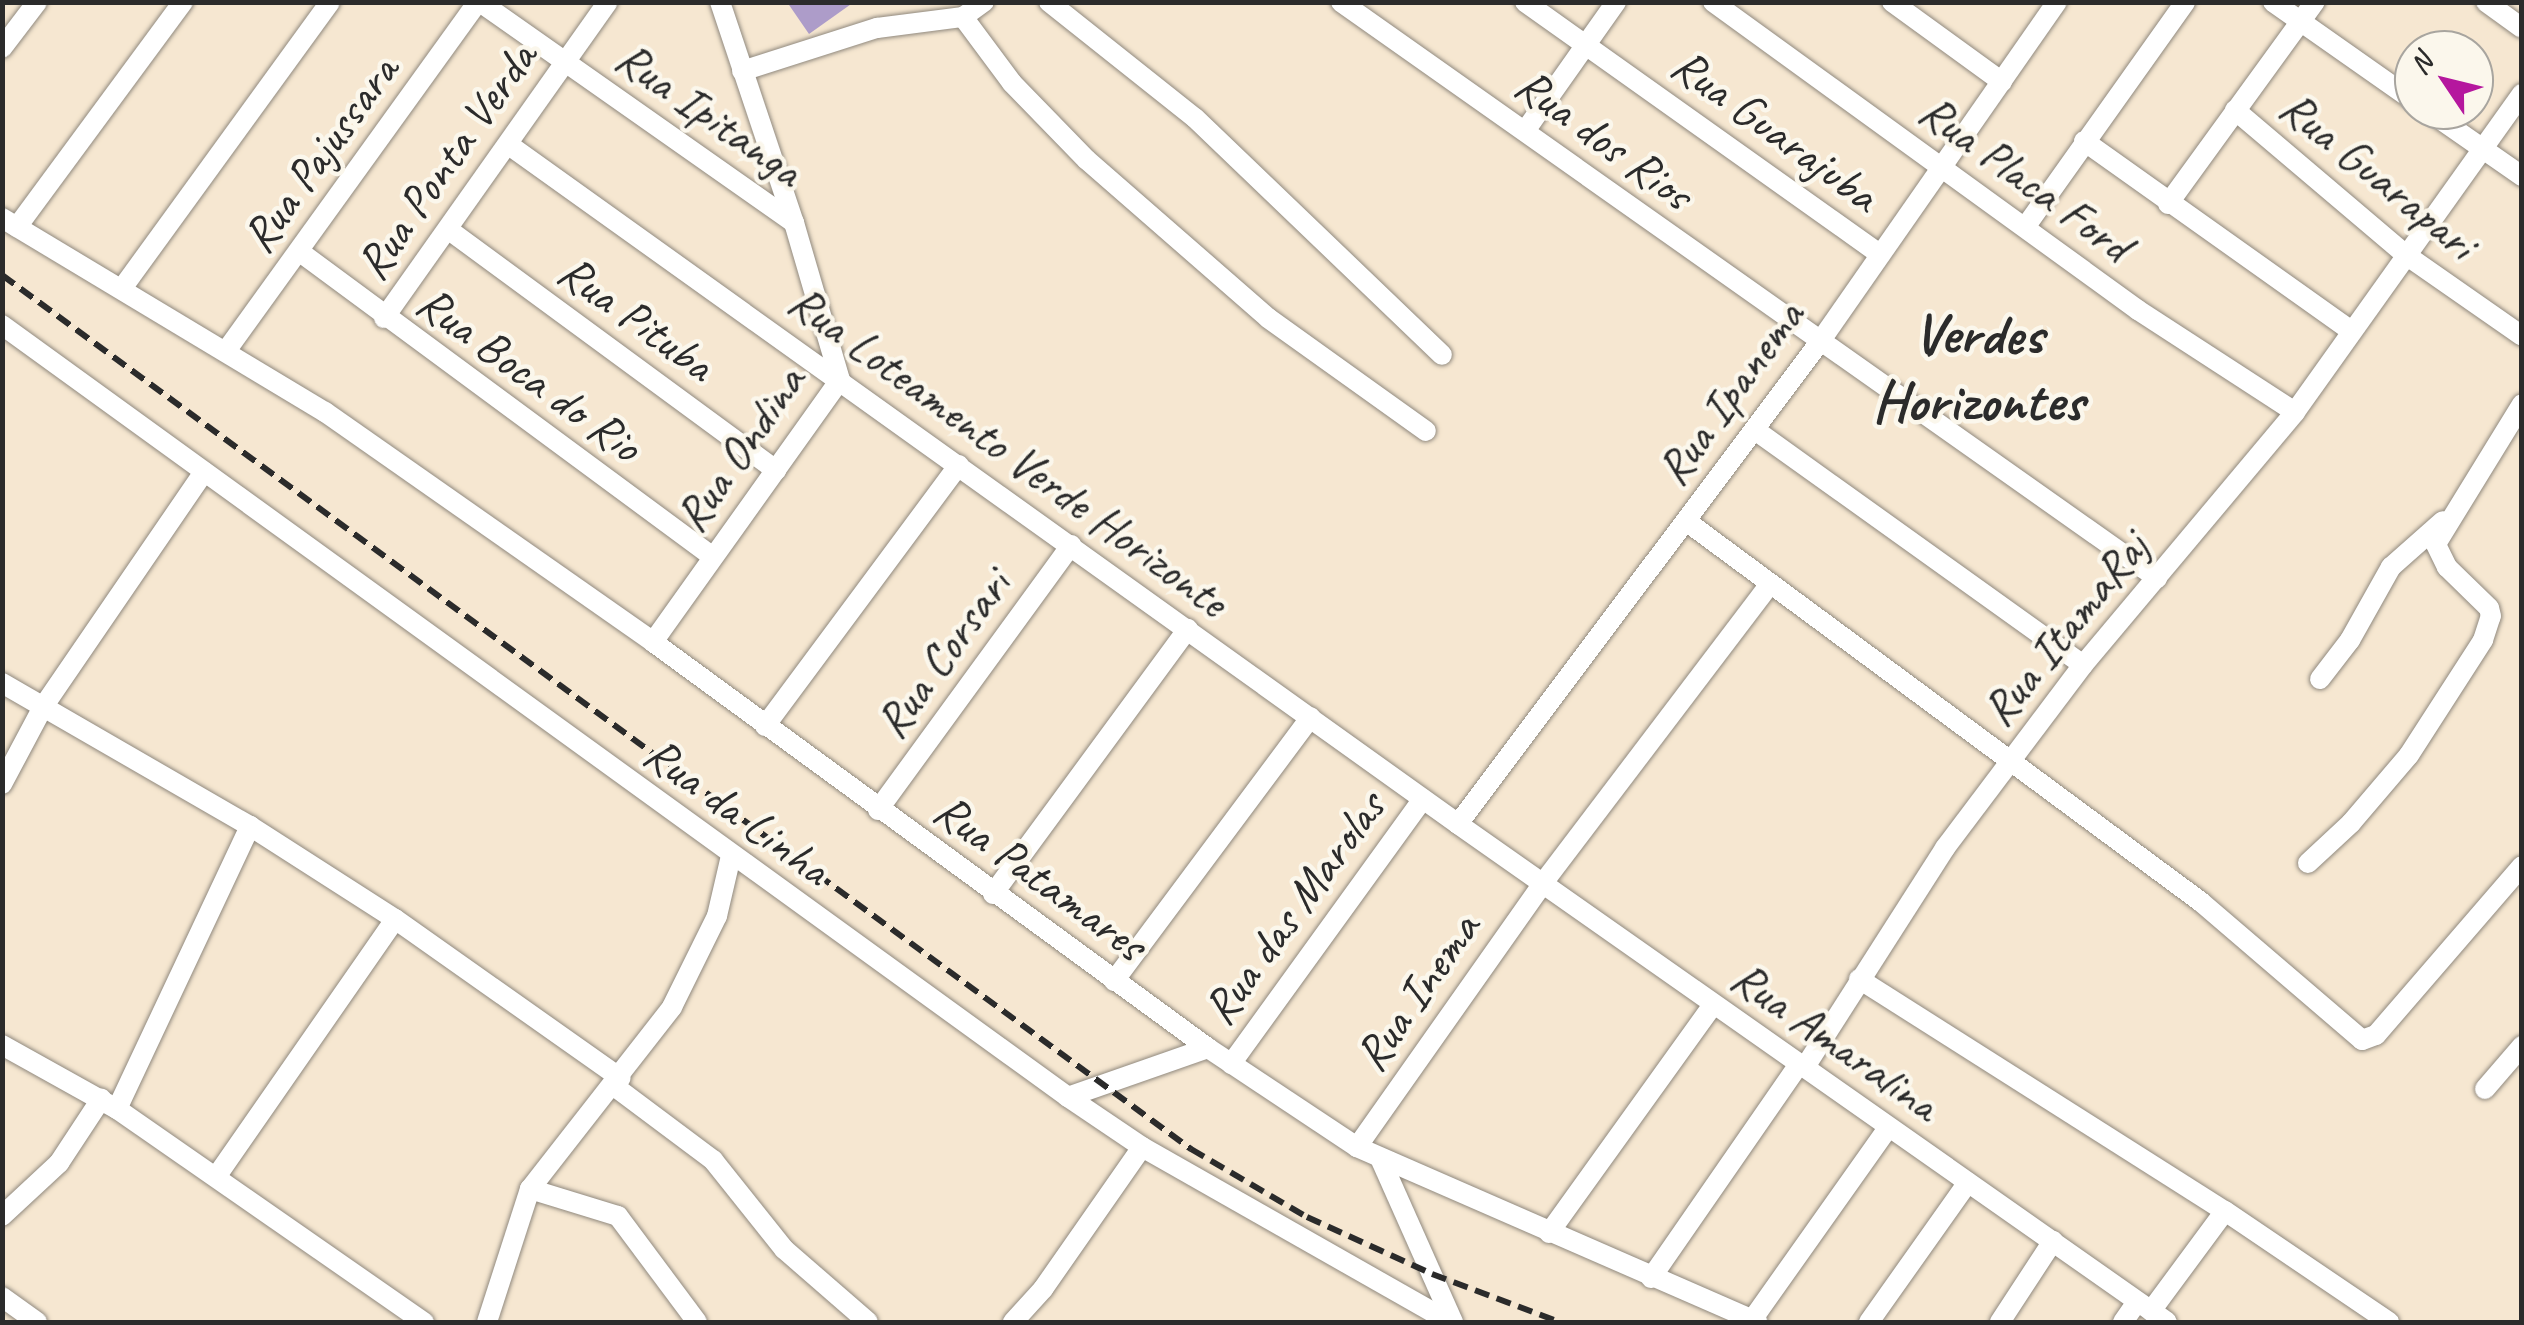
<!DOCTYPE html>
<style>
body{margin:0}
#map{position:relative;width:2524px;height:1325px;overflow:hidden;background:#f6e7d1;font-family:Caveat,sans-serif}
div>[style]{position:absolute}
.building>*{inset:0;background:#ad9cc9}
.roads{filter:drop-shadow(0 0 2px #90897e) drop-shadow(0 0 2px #90897e)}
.street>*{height:20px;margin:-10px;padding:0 10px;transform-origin:10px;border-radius:10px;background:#fff}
.rail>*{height:6px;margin-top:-3px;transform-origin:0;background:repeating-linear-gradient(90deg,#2b2b2b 0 15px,transparent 0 23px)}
span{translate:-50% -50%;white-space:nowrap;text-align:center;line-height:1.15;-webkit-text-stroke:9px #fbf7ec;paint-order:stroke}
.street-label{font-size:48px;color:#2b2b2b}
.district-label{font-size:58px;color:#2b2b2b;font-weight:700}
.frame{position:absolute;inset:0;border:5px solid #2b2b2b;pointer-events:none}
.north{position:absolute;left:2394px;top:30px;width:100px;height:100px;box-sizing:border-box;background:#fbf7ec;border:2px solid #a8a59f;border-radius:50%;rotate:305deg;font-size:28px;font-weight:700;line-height:40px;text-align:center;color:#2b2b2b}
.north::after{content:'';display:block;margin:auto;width:35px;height:45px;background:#b5179e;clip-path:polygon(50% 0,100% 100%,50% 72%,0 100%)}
</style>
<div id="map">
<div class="building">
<i style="clip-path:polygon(787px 2px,854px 2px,809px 34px)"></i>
</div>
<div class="roads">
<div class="street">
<i style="left:480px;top:2px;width:384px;rotate:35.1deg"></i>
<i style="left:1049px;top:2px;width:186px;rotate:38.5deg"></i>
<i style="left:1195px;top:118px;width:342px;rotate:43.8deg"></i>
<i style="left:1341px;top:2px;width:999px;rotate:35.22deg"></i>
<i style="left:1525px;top:2px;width:435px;rotate:35.4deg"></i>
<i style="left:1713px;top:2px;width:525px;rotate:35.93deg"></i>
<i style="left:2138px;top:310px;width:187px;rotate:33deg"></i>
<i style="left:1892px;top:2px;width:136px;rotate:36deg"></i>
<i style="left:2273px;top:2px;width:172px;rotate:35.1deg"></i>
<i style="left:2486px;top:2px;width:44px;rotate:35.8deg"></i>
<i style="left:963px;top:17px;width:82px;rotate:53.4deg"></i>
<i style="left:1012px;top:83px;width:107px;rotate:45.8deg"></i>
<i style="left:1087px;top:160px;width:240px;rotate:41.1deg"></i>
<i style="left:1268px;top:318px;width:194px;rotate:35.6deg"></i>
<i style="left:2px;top:48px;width:58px;rotate:-52.7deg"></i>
<i style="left:742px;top:71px;width:142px;rotate:-17.7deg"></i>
<i style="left:877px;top:28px;width:87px;rotate:-7.3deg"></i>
<i style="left:963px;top:17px;width:26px;rotate:-36deg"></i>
<i style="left:2235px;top:110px;width:224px;rotate:40.3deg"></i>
<i style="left:2406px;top:255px;width:141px;rotate:34.9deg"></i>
<i style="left:2427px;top:110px;width:116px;rotate:34.8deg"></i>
<i style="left:1525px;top:131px;width:158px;rotate:-54.8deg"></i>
<i style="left:2084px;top:141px;width:325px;rotate:35.4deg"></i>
<i style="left:509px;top:145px;width:1167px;rotate:35.58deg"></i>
<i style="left:1458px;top:824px;width:866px;rotate:35.08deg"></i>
<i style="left:2168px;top:204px;width:250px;rotate:-54deg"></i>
<i style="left:2px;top:218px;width:377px;rotate:31deg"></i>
<i style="left:325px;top:412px;width:401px;rotate:35deg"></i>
<i style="left:653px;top:642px;width:688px;rotate:36.19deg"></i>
<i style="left:1208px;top:1048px;width:179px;rotate:33.6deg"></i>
<i style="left:1357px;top:1147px;width:437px;rotate:23.6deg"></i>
<i style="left:2026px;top:226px;width:275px;rotate:-54.6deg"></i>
<i style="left:17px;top:227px;width:280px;rotate:-53.6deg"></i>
<i style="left:449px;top:230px;width:406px;rotate:36.3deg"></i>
<i style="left:300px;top:252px;width:513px;rotate:36.45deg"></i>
<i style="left:123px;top:287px;width:352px;rotate:-54deg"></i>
<i style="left:384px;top:318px;width:387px;rotate:-54.7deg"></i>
<i style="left:2px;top:325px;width:1316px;rotate:35.91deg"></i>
<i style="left:1068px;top:1097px;width:89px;rotate:34deg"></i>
<i style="left:1142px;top:1147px;width:354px;rotate:29.6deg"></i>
<i style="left:226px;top:351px;width:430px;rotate:-54.2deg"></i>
<i style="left:1755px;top:430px;width:403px;rotate:35.6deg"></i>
<i style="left:1686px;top:521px;width:641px;rotate:36.49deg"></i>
<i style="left:2201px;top:902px;width:212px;rotate:40.6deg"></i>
<i style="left:2362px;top:1040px;width:15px;rotate:-20deg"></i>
<i style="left:2376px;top:1035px;width:223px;rotate:-49.2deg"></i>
<i style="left:653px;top:642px;width:322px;rotate:-54.5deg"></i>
<i style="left:840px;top:380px;width:164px;rotate:-106.3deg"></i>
<i style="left:794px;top:223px;width:233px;rotate:-108.5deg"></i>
<i style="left:2320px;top:679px;width:49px;rotate:-52.4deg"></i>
<i style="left:2350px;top:640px;width:84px;rotate:-60.7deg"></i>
<i style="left:2391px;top:567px;width:69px;rotate:-41.5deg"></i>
<i style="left:2px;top:683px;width:286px;rotate:30deg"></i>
<i style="left:250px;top:826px;width:172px;rotate:32.7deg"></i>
<i style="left:395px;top:919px;width:276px;rotate:35.2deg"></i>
<i style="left:765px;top:726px;width:325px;rotate:-53.4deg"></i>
<i style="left:2px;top:784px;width:87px;rotate:-62deg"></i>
<i style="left:43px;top:707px;width:285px;rotate:-55.6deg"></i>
<i style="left:878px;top:810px;width:328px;rotate:-53.9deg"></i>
<i style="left:1458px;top:824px;width:601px;rotate:-53.11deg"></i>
<i style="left:1819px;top:343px;width:416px;rotate:-55.1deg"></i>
<i style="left:2308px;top:863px;width:59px;rotate:-42.9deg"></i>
<i style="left:2351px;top:823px;width:89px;rotate:-49.5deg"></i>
<i style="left:2409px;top:755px;width:137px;rotate:-57.2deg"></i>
<i style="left:2483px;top:640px;width:25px;rotate:-72deg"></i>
<i style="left:2491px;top:616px;width:8px;rotate:-104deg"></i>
<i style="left:2489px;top:608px;width:59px;rotate:-135.7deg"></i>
<i style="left:2447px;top:567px;width:25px;rotate:-116deg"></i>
<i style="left:2436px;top:544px;width:164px;rotate:-58.4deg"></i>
<i style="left:993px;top:894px;width:329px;rotate:-53.7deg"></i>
<i style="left:1859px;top:979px;width:433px;rotate:32.4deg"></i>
<i style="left:2225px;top:1211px;width:198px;rotate:34.1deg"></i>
<i style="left:1114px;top:981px;width:329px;rotate:-53.3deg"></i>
<i style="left:2px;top:1045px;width:132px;rotate:29.1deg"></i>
<i style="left:117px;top:1109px;width:374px;rotate:34.8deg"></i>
<i style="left:1231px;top:1064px;width:327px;rotate:-54.1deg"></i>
<i style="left:1805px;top:1067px;width:260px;rotate:-57.4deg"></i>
<i style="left:1945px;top:848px;width:229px;rotate:-53deg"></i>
<i style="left:2083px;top:665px;width:330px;rotate:-50deg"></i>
<i style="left:2295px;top:412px;width:391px;rotate:-54.5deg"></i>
<i style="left:614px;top:1086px;width:124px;rotate:36.8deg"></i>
<i style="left:713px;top:1160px;width:114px;rotate:51.4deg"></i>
<i style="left:784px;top:1249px;width:111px;rotate:41deg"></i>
<i style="left:2485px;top:1089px;width:57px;rotate:-49.3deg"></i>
<i style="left:1068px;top:1097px;width:148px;rotate:-19.3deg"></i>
<i style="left:117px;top:1109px;width:313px;rotate:-64.8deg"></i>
<i style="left:1357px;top:1147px;width:323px;rotate:-54.8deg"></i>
<i style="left:1543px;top:883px;width:375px;rotate:-52.8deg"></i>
<i style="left:1380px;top:1158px;width:180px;rotate:66deg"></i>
<i style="left:216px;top:1177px;width:314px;rotate:-55.2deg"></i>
<i style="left:530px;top:1189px;width:92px;rotate:17.1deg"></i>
<i style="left:618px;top:1216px;width:132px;rotate:53.3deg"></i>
<i style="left:2px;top:1216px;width:78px;rotate:-42.9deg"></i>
<i style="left:59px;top:1163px;width:77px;rotate:-56.7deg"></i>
<i style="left:1549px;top:1233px;width:281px;rotate:-54.3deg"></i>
<i style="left:1651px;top:1278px;width:260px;rotate:-55.3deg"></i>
<i style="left:2px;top:1297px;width:43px;rotate:35.5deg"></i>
<i style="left:2151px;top:1311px;width:124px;rotate:-53.5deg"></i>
<i style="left:1752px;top:1320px;width:235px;rotate:-54.7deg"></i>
<i style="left:487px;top:1322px;width:140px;rotate:-72.1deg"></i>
<i style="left:530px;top:1189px;width:231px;rotate:-52deg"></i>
<i style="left:672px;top:1007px;width:102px;rotate:-63.7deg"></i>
<i style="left:717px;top:916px;width:62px;rotate:-76.9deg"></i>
<i style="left:1013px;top:1322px;width:45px;rotate:-47.7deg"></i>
<i style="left:1043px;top:1289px;width:173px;rotate:-55.1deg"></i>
<i style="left:1869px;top:1322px;width:171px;rotate:-54.7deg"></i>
<i style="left:2000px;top:1322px;width:97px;rotate:-56.8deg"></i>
<i style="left:2123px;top:1322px;width:24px;rotate:-55deg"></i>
</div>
</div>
<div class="rail">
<i style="left:2px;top:275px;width:1476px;rotate:36.32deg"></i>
<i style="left:1191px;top:1149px;width:134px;rotate:30.4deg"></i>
<i style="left:1307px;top:1217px;width:137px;rotate:24.5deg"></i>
<i style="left:1432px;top:1274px;width:137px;rotate:20.6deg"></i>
</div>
<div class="street-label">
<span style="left:709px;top:114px;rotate:35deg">Rua Ipitanga</span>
<span style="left:1775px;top:130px;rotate:36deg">Rua Guarajuba</span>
<span style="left:1604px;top:139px;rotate:36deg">Rua dos Rios</span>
<span style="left:320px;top:154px;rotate:-54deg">Rua Pajussara</span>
<span style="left:446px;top:161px;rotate:-55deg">Rua Ponta Verda</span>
<span style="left:2378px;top:175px;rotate:39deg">Rua Guarapari</span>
<span style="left:2025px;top:178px;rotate:36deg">Rua Placa Ford</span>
<span style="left:636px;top:318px;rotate:36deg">Rua Pituba</span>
<span style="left:529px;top:374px;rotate:36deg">Rua Boca do Rio</span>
<span style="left:1730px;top:393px;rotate:-54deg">Rua Ipanema</span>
<span style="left:740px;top:449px;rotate:-55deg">Rua Ondina</span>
<span style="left:1008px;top:451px;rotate:36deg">Rua Loteamento Verde Horizonte</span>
<span style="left:2065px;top:629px;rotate:-51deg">Rua ItamaRaj</span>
<span style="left:943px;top:654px;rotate:-54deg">Rua Corsari</span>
<span style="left:737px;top:811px;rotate:36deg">Rua da Linha</span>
<span style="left:1040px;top:877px;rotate:36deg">Rua Patamares</span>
<span style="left:1294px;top:908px;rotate:-54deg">Rua das Marolas</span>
<span style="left:1417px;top:992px;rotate:-55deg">Rua Inema</span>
<span style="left:1835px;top:1041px;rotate:35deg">Rua Amaralina</span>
</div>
<div class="district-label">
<span style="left:1978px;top:368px">Verdes<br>Horizontes</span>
</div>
<div class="frame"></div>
<div class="north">N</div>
</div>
